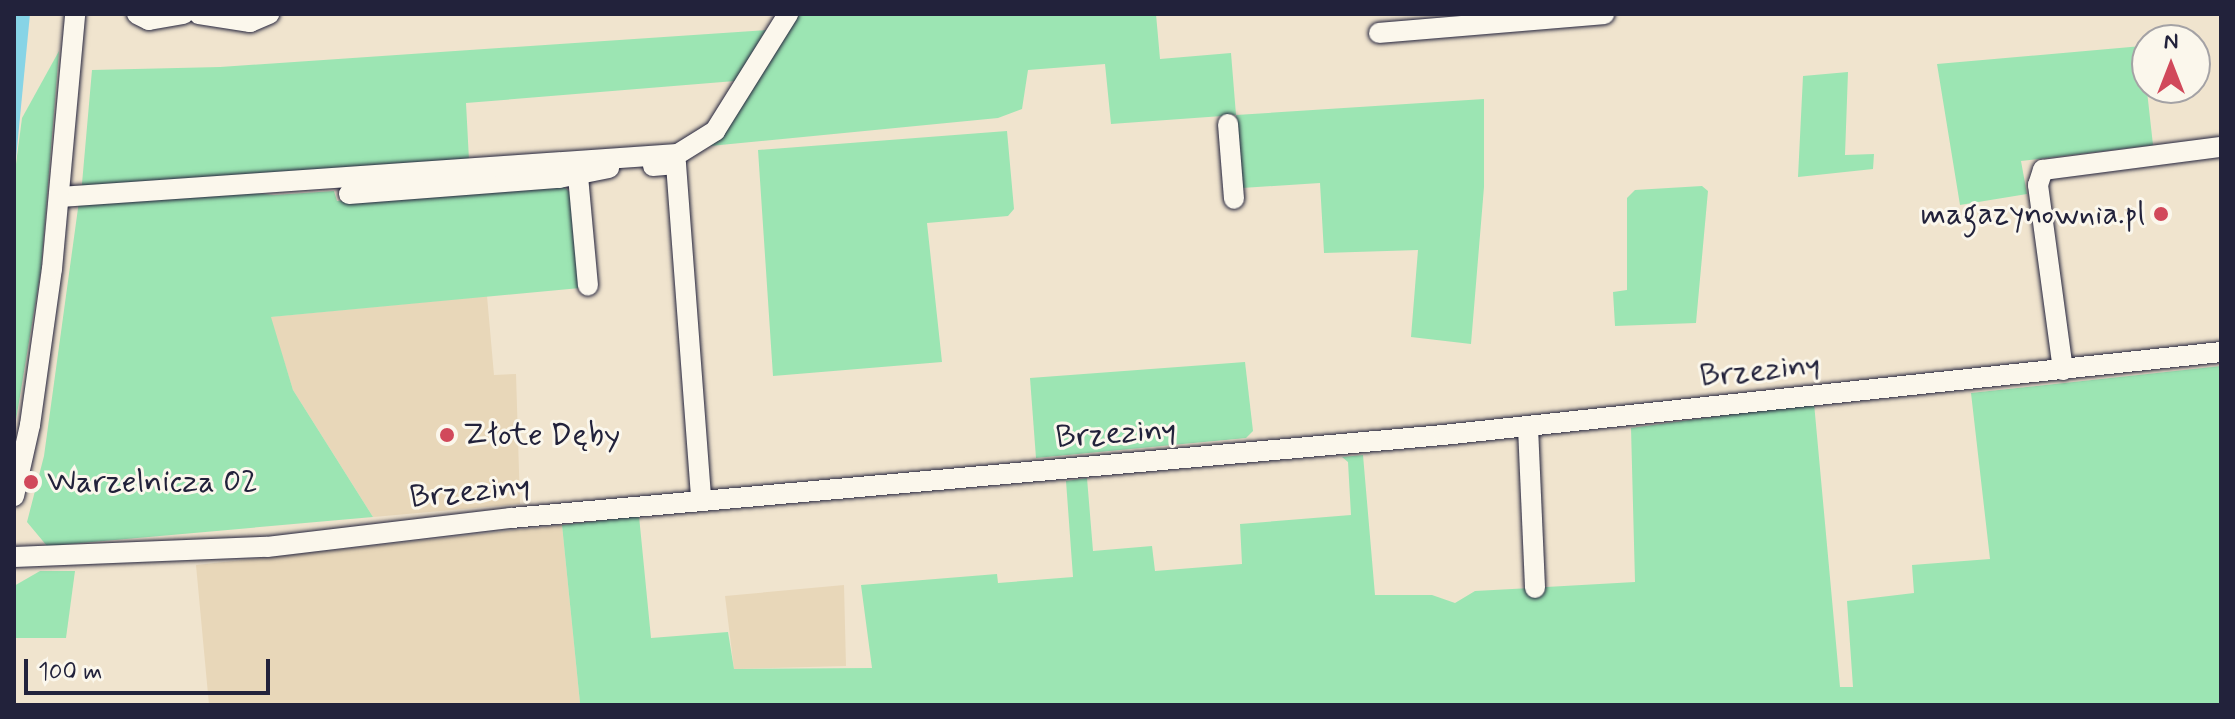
<!DOCTYPE html>
<meta charset="utf-8">
<style>
body{margin:0}
#map{position:relative;width:2235px;height:719px;overflow:hidden;background:#f0e4ce;font-family:Mynerve,sans-serif}
div>[style]{position:absolute}
.built>*{inset:0;background:#e8d7b9}
.green>*{inset:0;background:#9ce5b3}
.water>*{inset:0;background:#87d4e6}
.roads{filter:drop-shadow(0 0 2px #22223b) drop-shadow(0 0 2px #22223b)}
.minor>*{height:20px;margin:-10px;padding:0 10px;transform-origin:10px;border-radius:10px;background:#fbf7ec}
.dots>*{width:22px;height:22px;translate:-50% -50%;box-sizing:border-box;border:4px solid #fbf7ec;border-radius:50%}
span{translate:-50% -50%;white-space:nowrap;text-align:center;line-height:1.15;-webkit-text-stroke:6px #fbf7ec;paint-order:stroke}
.poi-label{font-size:32px;color:#22223b}
.right{translate:-100% -50%;text-align:right}
.left{translate:0 -50%;text-align:left}
.street-label{font-size:32px;color:#22223b}
.frame{position:absolute;inset:0;border:16px solid #22223b;pointer-events:none}
.north{position:absolute;left:2131px;top:24px;width:80px;height:80px;box-sizing:border-box;background:#fbf7ec;border:2px solid #a4a2a5;border-radius:50%;rotate:0deg;font-size:22px;font-weight:700;line-height:32px;text-align:center;color:#22223b}
.north::after{content:'';display:block;margin:auto;width:28px;height:36px;background:#d1495b;clip-path:polygon(50% 0,100% 100%,50% 72%,0 100%)}
.scale{position:absolute;left:24px;top:659px;width:246px;height:36px;box-sizing:border-box;border:4px solid #22223b;border-top:0;padding-left:10px;font-size:24px;line-height:28px;white-space:nowrap;color:#22223b;-webkit-text-stroke:6px #fbf7ec;paint-order:stroke}
</style>
<div id="map">
<div class="built">
<i style="clip-path:polygon(487px 296px,494px 375px,516px 374px,520px 504px,373px 517px,293px 390px,270px 317px)"></i>
<i style="clip-path:polygon(562px 525px,580px 703px,209px 705px,196px 565px)"></i>
<i style="clip-path:polygon(844px 585px,846px 666px,734px 669px,725px 596px)"></i>
</div>
<div class="green">
<i style="clip-path:polygon(798px 14px,1156px 14px,1160px 59px,1231px 53px,1236px 115px,1484px 99px,1484px 187px,1471px 344px,1411px 337px,1418px 250px,1324px 253px,1320px 183px,1242px 188px,1236px 115px,1111px 124px,1105px 64px,1028px 70px,1022px 109px,998px 118px,710px 146px)"></i>
<i style="clip-path:polygon(766px 30px,735px 81px,466px 103px,469px 160px,81px 195px,92px 70px,220px 67px)"></i>
<i style="clip-path:polygon(2142px 46px,2153px 145px,2021px 161px,2027px 194px,1960px 205px,1937px 64px)"></i>
<i style="clip-path:polygon(59px 51px,41px 269px,14px 432px,14px 179px,22px 118px)"></i>
<i style="clip-path:polygon(1848px 72px,1845px 155px,1874px 154px,1873px 169px,1798px 177px,1803px 76px)"></i>
<i style="clip-path:polygon(1007px 131px,1014px 209px,1008px 216px,927px 223px,942px 362px,773px 376px,758px 150px)"></i>
<i style="clip-path:polygon(562px 185px,573px 195px,580px 288px,271px 317px,293px 390px,373px 517px,47px 546px,27px 522px,44px 456px,79px 201px,240px 191px,274px 195px,334px 191px,337px 201px)"></i>
<i style="clip-path:polygon(1702px 186px,1708px 191px,1696px 323px,1615px 326px,1613px 292px,1627px 290px,1627px 198px,1635px 190px)"></i>
<i style="clip-path:polygon(1245px 362px,1253px 431px,1246px 438px,1036px 458px,1030px 378px)"></i>
<i style="clip-path:polygon(2221px 366px,2221px 705px,563px 705px,580px 703px,562px 525px,639px 516px,651px 638px,728px 632px,734px 669px,872px 668px,861px 585px,997px 574px,998px 583px,1073px 577px,1066px 481px,1087px 478px,1093px 551px,1152px 546px,1155px 571px,1242px 564px,1240px 524px,1351px 515px,1348px 462px,1342px 457px,1363px 455px,1375px 595px,1432px 595px,1455px 603px,1475px 591px,1635px 582px,1631px 428px,1814px 403px,1840px 687px,1853px 687px,1847px 601px,1914px 593px,1912px 565px,1990px 559px,1971px 393px)"></i>
<i style="clip-path:polygon(40px 571px,75px 571px,66px 638px,14px 638px,14px 586px)"></i>
</div>
<div class="water">
<i style="clip-path:polygon(14px 14px,30px 14px,14px 179px)"></i>
</div>
<div class="roads">
<div class="minor">
<i style="left:137px;top:14px;width:13px;rotate:27deg"></i>
<i style="left:149px;top:20px;width:35px;rotate:-10deg"></i>
<i style="left:199px;top:14px;width:52px;rotate:8.9deg"></i>
<i style="left:250px;top:22px;width:21px;rotate:-23deg"></i>
<i style="left:1379px;top:33px;width:226px;rotate:-4.8deg"></i>
<i style="left:1228px;top:124px;width:75px;rotate:85.4deg"></i>
<i style="left:653px;top:166px;width:23px;rotate:-5deg"></i>
<i style="left:676px;top:164px;width:337px;rotate:85.7deg"></i>
<i style="left:578px;top:176px;width:110px;rotate:84.8deg"></i>
<i style="left:349px;top:194px;width:211px;rotate:-4.4deg"></i>
<i style="left:559px;top:178px;width:51px;rotate:-11.3deg"></i>
<i style="left:60px;top:197px;width:619px;rotate:-3.98deg"></i>
<i style="left:678px;top:154px;width:44px;rotate:-31.9deg"></i>
<i style="left:715px;top:131px;width:138px;rotate:-58deg"></i>
<i style="left:2063px;top:370px;width:187px;rotate:-97.7deg"></i>
<i style="left:2038px;top:185px;width:16px;rotate:-72deg"></i>
<i style="left:2043px;top:170px;width:179px;rotate:-7.4deg"></i>
<i style="left:1528px;top:427px;width:161px;rotate:87.5deg"></i>
<i style="left:14px;top:496px;width:73px;rotate:-77.3deg"></i>
<i style="left:30px;top:425px;width:158px;rotate:-82deg"></i>
<i style="left:52px;top:269px;width:256px;rotate:-84.8deg"></i>
<i style="left:14px;top:557px;width:253px;rotate:-2.3deg"></i>
<i style="left:267px;top:547px;width:246px;rotate:-6.8deg"></i>
<i style="left:511px;top:518px;width:936px;rotate:-5.09deg"></i>
<i style="left:1443px;top:435px;width:782px;rotate:-6.09deg"></i>
</div>
</div>
<div class="dots">
<i style="left:2161px;top:214px;background:#d1495b"></i>
<i style="left:447px;top:435px;background:#d1495b"></i>
<i style="left:31px;top:482px;background:#d1495b"></i>
</div>
<div class="poi-label">
<span class="right" style="left:2145px;top:214px">magazynownia.pl</span>
<span class="left" style="left:463px;top:435px">Złote Dęby</span>
<span class="left" style="left:47px;top:482px">Warzelnicza 02</span>
</div>
<div class="street-label">
<span style="left:1760px;top:371px;rotate:-6deg">Brzeziny</span>
<span style="left:1116px;top:434px;rotate:-4deg">Brzeziny</span>
<span style="left:470px;top:492px;rotate:-6deg">Brzeziny</span>
</div>
<div class="frame"></div>
<div class="north">N</div>
<div class="scale">100 m</div>
</div>
